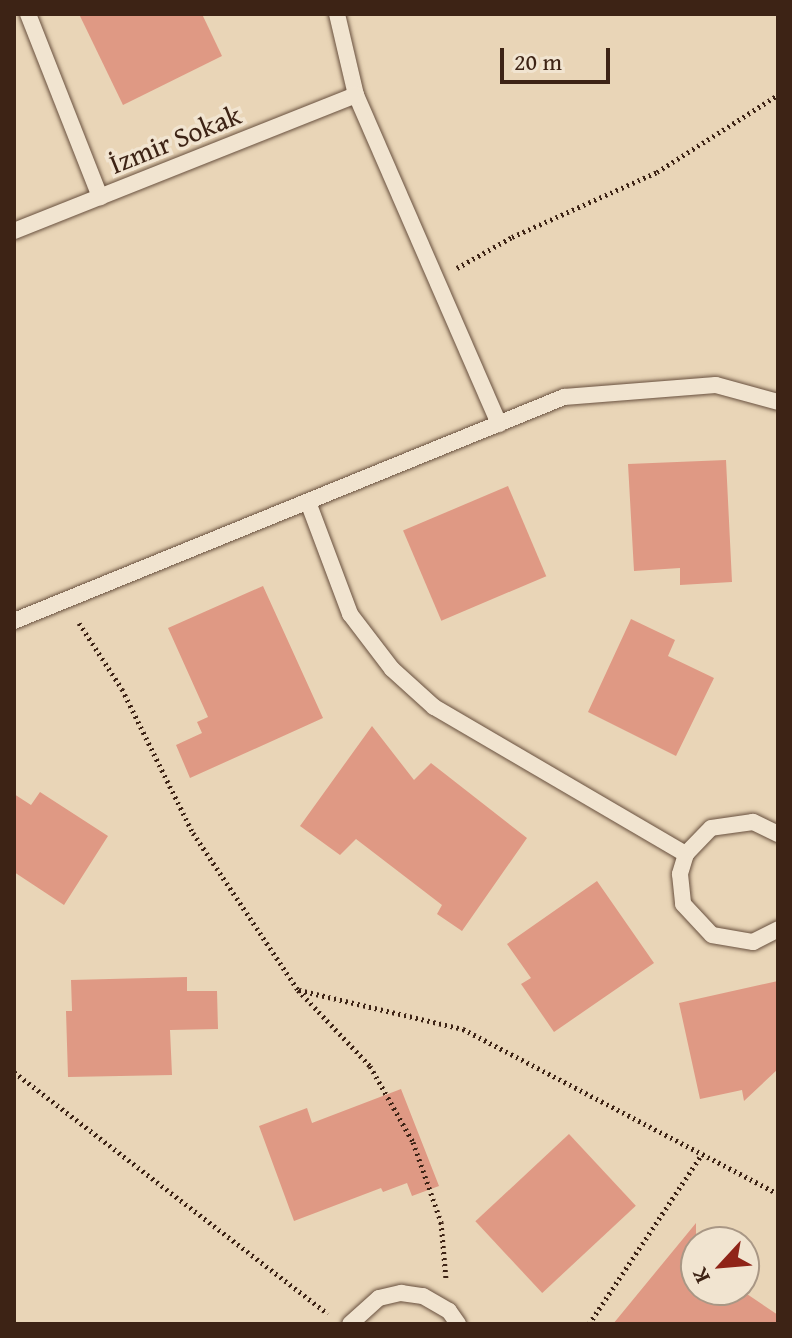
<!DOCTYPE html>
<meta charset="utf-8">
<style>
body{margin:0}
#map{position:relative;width:792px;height:1338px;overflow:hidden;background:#e9d5b7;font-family:"Gentium Book Plus",serif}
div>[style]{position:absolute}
.building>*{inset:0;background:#df9984;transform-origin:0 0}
.path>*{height:5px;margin-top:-2.5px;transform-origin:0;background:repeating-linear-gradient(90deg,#3d2315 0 2px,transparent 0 6px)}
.roads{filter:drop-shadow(0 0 2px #68503e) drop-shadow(0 0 2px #68503e)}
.service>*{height:16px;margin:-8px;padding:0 8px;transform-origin:8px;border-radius:8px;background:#f1e4d0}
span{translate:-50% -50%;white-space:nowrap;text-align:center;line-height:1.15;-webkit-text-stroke:7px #f1e4d0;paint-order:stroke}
.street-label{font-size:28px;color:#3d2315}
.frame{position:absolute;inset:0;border:16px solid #3d2315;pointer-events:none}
.north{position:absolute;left:680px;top:1226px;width:80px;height:80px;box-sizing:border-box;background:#f1e4d0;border:2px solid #a99785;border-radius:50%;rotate:244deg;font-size:22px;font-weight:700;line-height:32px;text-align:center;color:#3d2315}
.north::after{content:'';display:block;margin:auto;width:28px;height:36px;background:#8f2418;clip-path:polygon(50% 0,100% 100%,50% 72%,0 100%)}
.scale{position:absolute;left:500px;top:48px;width:110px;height:36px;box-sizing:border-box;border:4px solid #3d2315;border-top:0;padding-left:10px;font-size:24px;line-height:28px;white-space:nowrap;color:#3d2315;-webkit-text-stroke:6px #f1e4d0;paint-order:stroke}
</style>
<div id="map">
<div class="building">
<i style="clip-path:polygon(79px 14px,202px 14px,222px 56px,123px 105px)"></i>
<i style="clip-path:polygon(726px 460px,732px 582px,680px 585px,680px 568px,634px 571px,628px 464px)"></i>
<i style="left:508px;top:486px;width:98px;height:114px;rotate:67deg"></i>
<i style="clip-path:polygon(263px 586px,323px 718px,190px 778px,176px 745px,202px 733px,197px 722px,208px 717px,168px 628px)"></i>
<i style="clip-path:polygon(631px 619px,675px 640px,668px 656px,714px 678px,676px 756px,588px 712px)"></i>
<i style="clip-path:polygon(372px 726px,414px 780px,431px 763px,527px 838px,462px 931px,437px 914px,442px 905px,356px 839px,340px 855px,300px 826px)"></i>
<i style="clip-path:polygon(40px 792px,108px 836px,64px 905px,14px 872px,14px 794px,31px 805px)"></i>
<i style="clip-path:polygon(597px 881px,654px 963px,554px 1032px,521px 984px,531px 978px,507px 944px)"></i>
<i style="clip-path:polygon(187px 977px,187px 991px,217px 991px,218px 1029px,170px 1030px,172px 1075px,68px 1077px,66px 1011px,72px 1011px,71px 980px)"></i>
<i style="clip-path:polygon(778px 981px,778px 1069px,744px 1101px,742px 1090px,700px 1099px,679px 1003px)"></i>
<i style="clip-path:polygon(401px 1089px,439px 1186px,412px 1196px,407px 1183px,383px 1192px,381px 1188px,294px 1221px,259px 1126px,307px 1108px,312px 1123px)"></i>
<i style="left:569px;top:1134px;width:98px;height:128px;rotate:47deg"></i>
<i style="clip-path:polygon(696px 1223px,696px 1290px,741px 1290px,778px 1315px,778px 1324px,613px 1324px)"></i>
</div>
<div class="path">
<i style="left:457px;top:268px;width:63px;rotate:-29.4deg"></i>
<i style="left:512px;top:237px;width:159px;rotate:-24.1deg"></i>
<i style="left:657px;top:172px;width:143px;rotate:-32.5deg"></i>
<i style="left:79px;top:623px;width:79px;rotate:56.9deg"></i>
<i style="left:122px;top:689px;width:161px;rotate:63.8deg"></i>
<i style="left:193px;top:833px;width:189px;rotate:56.2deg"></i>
<i style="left:298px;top:990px;width:105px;rotate:46.5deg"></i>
<i style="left:370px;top:1066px;width:87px;rotate:60.5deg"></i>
<i style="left:413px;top:1142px;width:85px;rotate:70.7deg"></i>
<i style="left:441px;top:1222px;width:57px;rotate:85deg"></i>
<i style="left:299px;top:990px;width:169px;rotate:13.4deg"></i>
<i style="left:463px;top:1029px;width:356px;rotate:27.6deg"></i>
<i style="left:14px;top:1072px;width:396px;rotate:37.6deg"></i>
<i style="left:589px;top:1324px;width:201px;rotate:-56.4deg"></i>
</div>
<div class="roads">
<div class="service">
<i style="left:28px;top:14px;width:197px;rotate:68.5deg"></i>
<i style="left:337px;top:14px;width:83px;rotate:76.8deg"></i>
<i style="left:356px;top:95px;width:359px;rotate:66.5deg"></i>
<i style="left:14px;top:231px;width:368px;rotate:-21.7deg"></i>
<i style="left:308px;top:502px;width:120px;rotate:69.4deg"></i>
<i style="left:350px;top:614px;width:69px;rotate:52.6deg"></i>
<i style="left:392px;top:669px;width:57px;rotate:42.1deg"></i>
<i style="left:434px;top:707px;width:292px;rotate:30.3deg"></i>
<i style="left:14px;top:621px;width:594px;rotate:-22.16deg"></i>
<i style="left:564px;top:397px;width:152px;rotate:-4.5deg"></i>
<i style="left:716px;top:385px;width:64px;rotate:15.3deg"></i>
<i style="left:778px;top:834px;width:28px;rotate:-154deg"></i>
<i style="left:753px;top:822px;width:42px;rotate:171.9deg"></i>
<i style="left:711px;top:828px;width:36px;rotate:134deg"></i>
<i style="left:686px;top:854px;width:21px;rotate:107deg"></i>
<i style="left:680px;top:874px;width:30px;rotate:84deg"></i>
<i style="left:683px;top:904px;width:42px;rotate:46.9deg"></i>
<i style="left:712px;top:935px;width:42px;rotate:9.7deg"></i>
<i style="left:753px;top:942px;width:28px;rotate:-27deg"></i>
<i style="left:350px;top:1324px;width:39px;rotate:-42deg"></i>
<i style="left:379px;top:1298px;width:23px;rotate:-13deg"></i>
<i style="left:401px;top:1293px;width:22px;rotate:8deg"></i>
<i style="left:423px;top:1296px;width:30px;rotate:30deg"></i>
<i style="left:449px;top:1311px;width:16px;rotate:55deg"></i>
</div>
</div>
<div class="street-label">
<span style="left:175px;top:139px;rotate:-22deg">İzmir Sokak</span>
</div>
<div class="frame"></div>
<div class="north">K</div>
<div class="scale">20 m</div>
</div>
